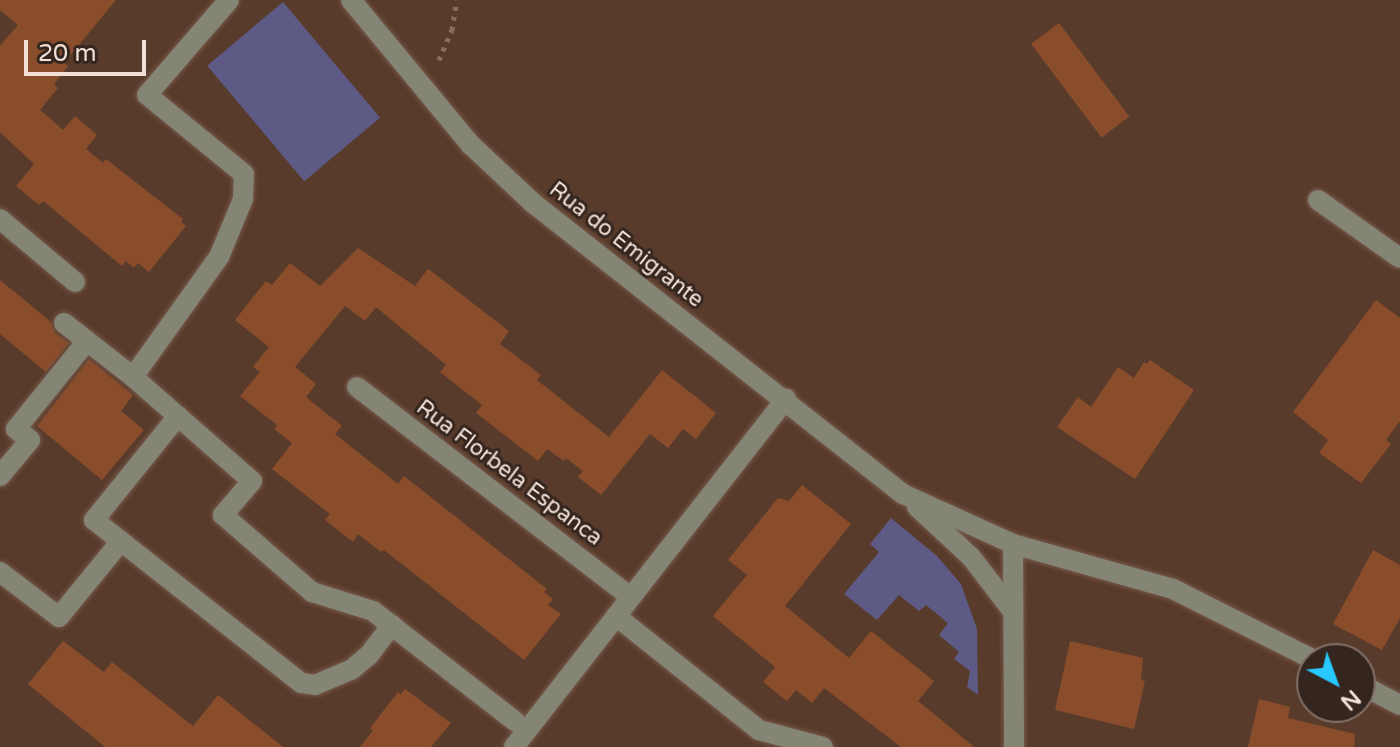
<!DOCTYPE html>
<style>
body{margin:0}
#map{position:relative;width:1400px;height:747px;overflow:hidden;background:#593b2b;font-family:"Varela Round",sans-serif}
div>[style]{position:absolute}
.green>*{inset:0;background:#5d5a86;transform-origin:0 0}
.building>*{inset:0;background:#8a4d2c;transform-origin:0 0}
.path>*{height:5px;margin-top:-2.5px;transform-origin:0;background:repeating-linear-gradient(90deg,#886d5f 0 4px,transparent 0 10px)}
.roads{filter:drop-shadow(0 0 2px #75594a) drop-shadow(0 0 2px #75594a)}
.minor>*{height:20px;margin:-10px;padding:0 10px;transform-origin:10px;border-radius:10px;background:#858576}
span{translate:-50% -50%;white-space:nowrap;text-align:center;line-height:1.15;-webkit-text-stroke:6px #34261f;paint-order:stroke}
.street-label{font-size:22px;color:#f2dfd5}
.north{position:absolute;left:1296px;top:643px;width:80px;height:80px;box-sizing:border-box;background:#34261f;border:2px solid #807068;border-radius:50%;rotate:139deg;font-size:22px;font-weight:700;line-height:32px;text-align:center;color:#f2dfd5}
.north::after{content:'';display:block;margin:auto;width:28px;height:36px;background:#27c8fe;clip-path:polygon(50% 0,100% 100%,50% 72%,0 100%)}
.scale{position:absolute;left:24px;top:40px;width:122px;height:36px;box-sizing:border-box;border:4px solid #f2dfd5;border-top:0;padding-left:10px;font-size:24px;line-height:28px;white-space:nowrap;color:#f2dfd5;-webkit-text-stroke:6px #34261f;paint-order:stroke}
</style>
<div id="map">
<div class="green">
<i style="left:283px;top:2px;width:151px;height:99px;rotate:50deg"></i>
<i style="clip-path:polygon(891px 518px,937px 556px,961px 584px,977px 629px,978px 695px,967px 687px,970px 671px,954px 659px,959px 652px,939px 635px,948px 623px,926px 605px,919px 611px,899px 595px,877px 620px,844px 594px,879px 552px,870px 544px)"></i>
</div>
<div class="building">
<i style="clip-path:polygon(0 0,116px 0,64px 63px,68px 66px,54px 84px,58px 88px,40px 110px,63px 130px,75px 116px,97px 135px,86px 149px,103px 163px,106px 159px,183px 219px,181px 222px,186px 226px,149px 272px,138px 263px,134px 268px,126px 261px,122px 266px,43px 201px,39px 205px,16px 186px,34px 164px,0 132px,0 46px,18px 25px,0 10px)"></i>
<i style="left:1059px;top:23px;width:117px;height:35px;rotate:53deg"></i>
<i style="clip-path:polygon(358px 248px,415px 286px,428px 269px,448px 284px,509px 331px,500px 344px,541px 375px,537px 380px,609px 437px,662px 370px,716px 413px,696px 439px,683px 429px,668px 448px,650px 434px,601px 495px,578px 477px,583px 471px,566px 458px,564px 461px,547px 449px,538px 461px,476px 413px,482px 405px,440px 372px,446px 365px,376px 307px,365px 321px,345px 306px,295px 367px,316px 384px,306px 397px,342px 426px,335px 434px,398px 484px,404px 476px,547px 589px,544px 592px,553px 599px,548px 605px,561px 614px,524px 660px,384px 550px,381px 552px,358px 534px,353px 542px,325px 520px,330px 514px,272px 469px,292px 443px,274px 429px,277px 425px,240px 396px,260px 372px,253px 367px,269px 347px,235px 320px,266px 281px,272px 285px,290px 263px,320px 286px)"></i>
<i style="clip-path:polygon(0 280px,51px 322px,55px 333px,69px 343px,46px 372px,0 334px)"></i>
<i style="clip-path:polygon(1376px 300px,1400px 318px,1400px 421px,1386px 440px,1391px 444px,1361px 483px,1319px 453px,1328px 440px,1293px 412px)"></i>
<i style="clip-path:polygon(89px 359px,133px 395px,121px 411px,144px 430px,102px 480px,37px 426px)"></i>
<i style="clip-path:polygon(1150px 360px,1194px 390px,1135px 479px,1057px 427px,1078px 397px,1091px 407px,1118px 367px,1134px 378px,1144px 362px,1147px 364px)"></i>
<i style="clip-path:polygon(802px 485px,851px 524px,785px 606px,849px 658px,871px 631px,934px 681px,918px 701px,974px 747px,901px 747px,824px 688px,812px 703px,796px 690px,787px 701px,763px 682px,775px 667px,713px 616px,747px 575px,728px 560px,778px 498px,789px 501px)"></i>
<i style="clip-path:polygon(1373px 550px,1400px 565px,1400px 618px,1382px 650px,1333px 624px)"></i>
<i style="clip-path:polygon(63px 641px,104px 672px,112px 662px,193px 726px,218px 695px,283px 747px,105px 747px,28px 684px)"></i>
<i style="clip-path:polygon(1070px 641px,1143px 658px,1141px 680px,1145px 681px,1134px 729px,1055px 710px)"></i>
<i style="clip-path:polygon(405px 689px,451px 723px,431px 747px,360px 747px,373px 731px,370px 728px,398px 692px,401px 694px)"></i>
<i style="clip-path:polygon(1259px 699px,1290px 707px,1288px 718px,1355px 734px,1354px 747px,1248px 747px)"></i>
</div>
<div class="path">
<i style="left:439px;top:60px;width:33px;rotate:-67deg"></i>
<i style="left:452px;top:30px;width:30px;rotate:-81deg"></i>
</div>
<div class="roads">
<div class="minor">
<i style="left:351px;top:0;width:188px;rotate:50.4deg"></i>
<i style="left:471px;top:145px;width:85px;rotate:43.1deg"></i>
<i style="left:533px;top:203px;width:471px;rotate:38.2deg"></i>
<i style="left:903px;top:494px;width:121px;rotate:24.4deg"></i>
<i style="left:1013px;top:544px;width:203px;rotate:89.7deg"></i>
<i style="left:1318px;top:200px;width:100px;rotate:35.3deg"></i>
<i style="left:0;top:219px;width:98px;rotate:40deg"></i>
<i style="left:64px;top:323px;width:88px;rotate:38deg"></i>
<i style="left:133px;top:377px;width:148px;rotate:-54.4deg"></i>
<i style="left:219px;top:257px;width:63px;rotate:-67.5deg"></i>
<i style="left:243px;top:199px;width:25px;rotate:-88deg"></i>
<i style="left:244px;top:174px;width:125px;rotate:-140.8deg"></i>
<i style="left:147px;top:95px;width:125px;rotate:-49.2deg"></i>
<i style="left:133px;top:377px;width:158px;rotate:41.2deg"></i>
<i style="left:252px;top:481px;width:45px;rotate:130.5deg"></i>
<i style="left:223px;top:515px;width:118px;rotate:40.9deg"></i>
<i style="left:312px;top:592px;width:64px;rotate:17.3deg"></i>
<i style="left:373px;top:611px;width:180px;rotate:37.8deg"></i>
<i style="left:357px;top:387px;width:345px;rotate:37.5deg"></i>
<i style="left:178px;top:416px;width:134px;rotate:128.9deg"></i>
<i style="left:94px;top:520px;width:263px;rotate:38.2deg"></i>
<i style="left:301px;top:683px;width:14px;rotate:8deg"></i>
<i style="left:315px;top:685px;width:39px;rotate:-23deg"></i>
<i style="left:351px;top:670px;width:23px;rotate:-40deg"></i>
<i style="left:369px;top:655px;width:38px;rotate:-53deg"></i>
<i style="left:0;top:476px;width:47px;rotate:-50.2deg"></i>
<i style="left:30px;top:440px;width:18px;rotate:-142deg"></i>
<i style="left:16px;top:429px;width:113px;rotate:-51.1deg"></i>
<i style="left:917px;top:507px;width:74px;rotate:42.8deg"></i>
<i style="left:971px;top:557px;width:67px;rotate:52.3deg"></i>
<i style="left:1013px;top:544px;width:166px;rotate:15.7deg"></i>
<i style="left:1173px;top:589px;width:156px;rotate:26.7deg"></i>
<i style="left:0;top:572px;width:74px;rotate:37.3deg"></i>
<i style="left:59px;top:617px;width:98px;rotate:-50.8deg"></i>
<i style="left:616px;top:616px;width:183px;rotate:38.6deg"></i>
<i style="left:759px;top:730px;width:66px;rotate:14.9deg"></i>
<i style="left:1360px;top:684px;width:45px;rotate:27.7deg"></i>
<i style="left:514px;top:747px;width:442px;rotate:-52deg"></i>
</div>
</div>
<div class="street-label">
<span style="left:626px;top:245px;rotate:38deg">Rua do Emigrante</span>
<span style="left:509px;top:473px;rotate:37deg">Rua Florbela Espanca</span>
</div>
<div class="north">N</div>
<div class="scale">20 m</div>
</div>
